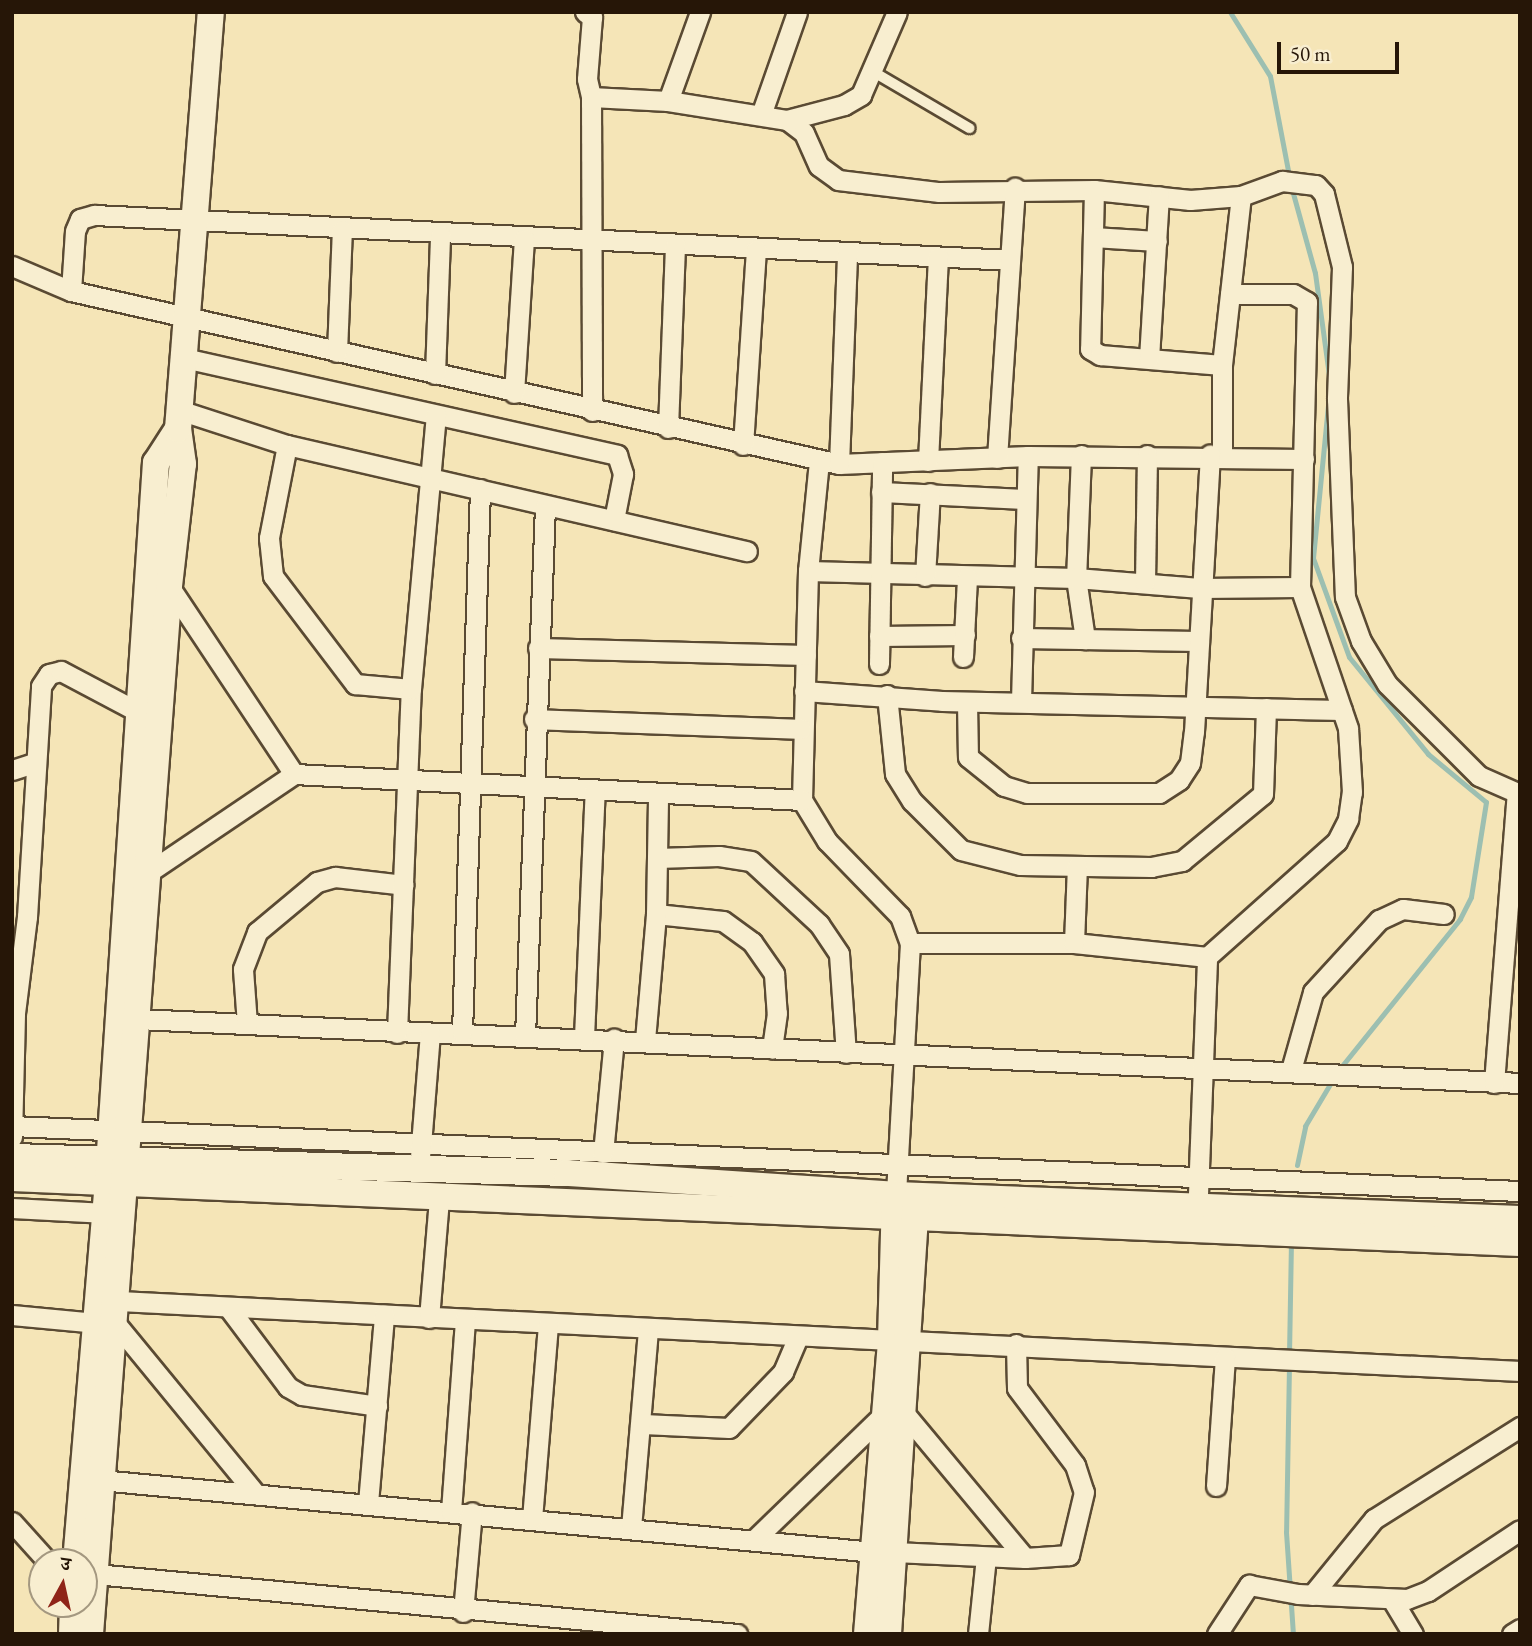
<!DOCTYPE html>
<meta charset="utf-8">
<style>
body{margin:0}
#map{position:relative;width:1532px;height:1646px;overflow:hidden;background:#f5e5b7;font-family:"EB Garamond","Noto Serif Devanagari",serif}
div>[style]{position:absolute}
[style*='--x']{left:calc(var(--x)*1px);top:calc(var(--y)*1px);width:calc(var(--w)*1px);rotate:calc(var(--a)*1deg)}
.stream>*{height:5px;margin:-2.5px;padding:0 2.5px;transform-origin:2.5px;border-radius:2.5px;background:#9cbfb1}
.roads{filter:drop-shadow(2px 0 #5a4a33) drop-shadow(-2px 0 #5a4a33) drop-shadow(0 2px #5a4a33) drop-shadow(0 -2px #5a4a33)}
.lane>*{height:10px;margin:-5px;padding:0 5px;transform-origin:5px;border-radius:5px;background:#f8eed0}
.street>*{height:19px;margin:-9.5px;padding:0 9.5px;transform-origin:9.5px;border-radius:9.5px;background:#f8eed0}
.secondary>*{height:26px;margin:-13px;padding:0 13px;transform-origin:13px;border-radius:13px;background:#f8eed0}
span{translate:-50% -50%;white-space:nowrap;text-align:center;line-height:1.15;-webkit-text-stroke:7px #f8eed0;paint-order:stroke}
.frame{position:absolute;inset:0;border:14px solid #261607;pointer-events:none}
.north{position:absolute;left:28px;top:1548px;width:70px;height:70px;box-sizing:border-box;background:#f8eed0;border:2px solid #a49880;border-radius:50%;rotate:8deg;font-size:19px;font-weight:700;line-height:28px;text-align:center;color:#261607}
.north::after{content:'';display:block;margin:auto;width:24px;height:32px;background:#8f2418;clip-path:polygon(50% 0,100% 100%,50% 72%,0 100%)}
.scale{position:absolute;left:1277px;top:42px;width:122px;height:32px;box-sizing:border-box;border:4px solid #261607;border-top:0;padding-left:9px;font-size:21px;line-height:24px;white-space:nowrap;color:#261607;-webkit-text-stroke:5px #f8eed0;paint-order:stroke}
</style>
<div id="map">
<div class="stream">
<i style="--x:1230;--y:12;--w:75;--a:58"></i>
<i style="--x:1270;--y:76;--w:102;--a:79.2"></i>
<i style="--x:1291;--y:186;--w:90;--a:74.6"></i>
<i style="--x:1315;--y:273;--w:103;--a:82.2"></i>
<i style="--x:1328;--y:405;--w:154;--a:95.6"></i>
<i style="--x:1313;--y:558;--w:105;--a:70"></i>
<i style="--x:1349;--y:657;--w:125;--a:50.8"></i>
<i style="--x:1428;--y:754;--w:75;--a:39.6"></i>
<i style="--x:1486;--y:802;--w:96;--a:99"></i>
<i style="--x:1471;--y:897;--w:25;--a:117"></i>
<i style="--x:1460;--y:919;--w:195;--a:128.8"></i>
<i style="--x:1297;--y:1165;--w:40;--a:-78"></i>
<i style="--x:1305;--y:1126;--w:55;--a:-59.2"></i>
<i style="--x:1289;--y:1355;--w:110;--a:-89"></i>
<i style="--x:1289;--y:1365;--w:167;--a:91"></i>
<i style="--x:1286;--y:1532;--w:102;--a:86.1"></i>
</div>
<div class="roads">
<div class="lane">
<i style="--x:872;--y:71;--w:113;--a:30.4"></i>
</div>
<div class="street">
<i style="--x:585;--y:12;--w:9;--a:36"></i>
<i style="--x:592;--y:17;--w:62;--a:94.6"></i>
<i style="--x:587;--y:79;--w:18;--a:77"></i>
<i style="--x:591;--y:97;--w:77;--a:3"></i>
<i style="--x:668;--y:101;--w:121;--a:9.1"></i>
<i style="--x:787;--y:120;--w:21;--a:37"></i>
<i style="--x:804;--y:133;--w:36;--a:66"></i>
<i style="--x:819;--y:166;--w:24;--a:36"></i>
<i style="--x:838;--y:180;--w:102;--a:6.8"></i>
<i style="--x:939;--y:192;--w:155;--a:-0.7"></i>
<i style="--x:1094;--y:190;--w:97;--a:5.9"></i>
<i style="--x:1190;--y:200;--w:51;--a:-4.5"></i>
<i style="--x:1241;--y:196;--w:44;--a:-20.1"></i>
<i style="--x:1282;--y:181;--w:34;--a:7"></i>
<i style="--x:1316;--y:185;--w:12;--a:48"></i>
<i style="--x:1324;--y:194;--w:75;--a:76.1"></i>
<i style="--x:1342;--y:267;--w:132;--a:92.2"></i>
<i style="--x:1337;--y:399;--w:198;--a:87.7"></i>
<i style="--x:1345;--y:597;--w:47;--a:70"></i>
<i style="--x:1361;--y:641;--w:50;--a:58.8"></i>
<i style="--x:1387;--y:684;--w:130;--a:45"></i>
<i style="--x:1479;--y:776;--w:45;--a:23.7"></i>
<i style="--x:591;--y:97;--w:314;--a:89.8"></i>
<i style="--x:668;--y:101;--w:95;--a:-70.2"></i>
<i style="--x:761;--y:115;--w:109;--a:-70.7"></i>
<i style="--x:787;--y:120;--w:59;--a:-14.7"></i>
<i style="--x:844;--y:105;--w:20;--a:-30"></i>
<i style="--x:861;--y:95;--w:90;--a:-66.6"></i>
<i style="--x:1094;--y:190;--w:159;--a:91.4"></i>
<i style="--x:1090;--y:349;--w:12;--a:31"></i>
<i style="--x:1100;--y:355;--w:122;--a:4.7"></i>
<i style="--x:1093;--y:237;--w:64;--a:3.6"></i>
<i style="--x:12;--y:266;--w:64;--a:23"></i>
<i style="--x:71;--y:291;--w:787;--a:12.69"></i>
<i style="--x:839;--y:464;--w:189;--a:-2.4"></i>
<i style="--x:1028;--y:456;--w:276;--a:0.6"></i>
<i style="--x:71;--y:291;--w:60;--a:-86.2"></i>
<i style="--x:75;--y:231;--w:13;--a:-67"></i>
<i style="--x:80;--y:219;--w:15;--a:-16"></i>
<i style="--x:94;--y:215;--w:917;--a:2.81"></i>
<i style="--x:337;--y:352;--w:122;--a:-87.7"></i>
<i style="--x:184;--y:358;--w:444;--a:12.6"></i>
<i style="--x:617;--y:455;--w:20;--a:72"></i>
<i style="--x:623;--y:474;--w:47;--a:101.1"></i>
<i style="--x:1149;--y:358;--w:162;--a:-86.5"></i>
<i style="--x:435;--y:374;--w:139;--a:-87.9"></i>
<i style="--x:514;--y:393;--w:154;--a:-86.3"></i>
<i style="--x:179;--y:410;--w:114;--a:18"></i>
<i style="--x:287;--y:445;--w:472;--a:13"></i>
<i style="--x:668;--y:428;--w:183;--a:-87.8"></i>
<i style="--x:287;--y:445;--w:95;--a:101"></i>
<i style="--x:269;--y:538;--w:38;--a:84"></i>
<i style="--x:273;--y:576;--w:136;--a:52.8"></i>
<i style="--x:355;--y:684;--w:56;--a:5.1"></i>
<i style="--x:743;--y:445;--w:196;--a:-86.2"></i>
<i style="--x:1222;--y:454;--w:89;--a:-90"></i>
<i style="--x:1222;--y:365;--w:170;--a:-83.6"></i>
<i style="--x:1081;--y:455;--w:123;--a:92.3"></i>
<i style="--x:1076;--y:578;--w:62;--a:81.6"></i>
<i style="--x:997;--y:458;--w:271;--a:-86.2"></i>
<i style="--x:819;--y:461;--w:111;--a:95.7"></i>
<i style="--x:808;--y:571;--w:229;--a:91.5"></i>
<i style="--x:802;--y:800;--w:48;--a:58.6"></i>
<i style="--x:827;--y:841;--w:105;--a:45.8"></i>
<i style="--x:900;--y:916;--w:29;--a:70"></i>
<i style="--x:910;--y:943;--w:252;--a:93.2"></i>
<i style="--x:928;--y:461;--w:204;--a:-87.2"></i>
<i style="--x:839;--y:464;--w:211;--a:-87.8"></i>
<i style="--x:881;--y:492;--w:144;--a:2.8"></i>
<i style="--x:808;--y:571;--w:268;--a:1.5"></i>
<i style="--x:1076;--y:578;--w:124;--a:4.6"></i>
<i style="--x:1200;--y:588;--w:100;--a:-0.6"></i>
<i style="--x:925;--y:576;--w:83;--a:-86.6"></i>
<i style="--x:1145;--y:582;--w:127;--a:-89.1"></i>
<i style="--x:169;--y:586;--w:226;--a:56.4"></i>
<i style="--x:879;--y:636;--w:86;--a:-0.7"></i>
<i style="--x:1021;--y:638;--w:176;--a:1"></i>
<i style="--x:538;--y:648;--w:268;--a:1.5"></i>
<i style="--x:963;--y:657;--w:80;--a:-87.1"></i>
<i style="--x:879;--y:664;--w:202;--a:-89.1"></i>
<i style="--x:804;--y:691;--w:138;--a:4.1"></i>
<i style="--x:942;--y:701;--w:400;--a:1.3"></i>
<i style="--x:887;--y:695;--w:79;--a:84.2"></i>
<i style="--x:895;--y:774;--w:32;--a:58"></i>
<i style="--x:912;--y:801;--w:69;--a:45"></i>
<i style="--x:961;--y:850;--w:61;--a:14.3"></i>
<i style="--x:1020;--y:865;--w:131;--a:0.9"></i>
<i style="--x:1151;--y:867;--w:32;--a:-11"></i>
<i style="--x:1182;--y:861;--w:105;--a:-39.6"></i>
<i style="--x:1263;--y:794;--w:86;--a:-88"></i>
<i style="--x:1021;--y:701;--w:245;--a:-88.4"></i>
<i style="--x:967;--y:702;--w:55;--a:89"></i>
<i style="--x:968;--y:757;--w:46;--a:38.9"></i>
<i style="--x:1004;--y:786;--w:24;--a:17"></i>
<i style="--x:1027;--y:793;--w:132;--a:0"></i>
<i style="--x:1159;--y:793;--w:24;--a:-33"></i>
<i style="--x:1179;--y:780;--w:20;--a:-57"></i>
<i style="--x:1190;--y:763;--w:31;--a:-83"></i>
<i style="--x:1194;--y:732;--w:278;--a:-86.7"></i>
<i style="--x:534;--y:719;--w:267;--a:2.1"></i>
<i style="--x:12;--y:770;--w:23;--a:-18"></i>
<i style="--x:657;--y:858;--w:62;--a:-1.8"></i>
<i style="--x:719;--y:856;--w:32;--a:9"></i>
<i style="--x:751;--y:861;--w:93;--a:42.8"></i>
<i style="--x:819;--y:924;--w:36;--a:56"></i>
<i style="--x:839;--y:954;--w:99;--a:86"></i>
<i style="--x:140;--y:878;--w:186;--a:-34"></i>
<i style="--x:294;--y:774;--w:509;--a:2.93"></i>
<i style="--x:656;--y:914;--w:67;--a:6"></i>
<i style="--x:723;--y:921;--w:36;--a:36"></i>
<i style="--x:752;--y:942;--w:39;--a:55"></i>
<i style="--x:774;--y:974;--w:39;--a:86"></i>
<i style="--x:777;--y:1013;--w:36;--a:98"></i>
<i style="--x:910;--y:943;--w:164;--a:0"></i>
<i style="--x:1074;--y:943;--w:134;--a:6"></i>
<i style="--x:1074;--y:943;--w:77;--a:-87.8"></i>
<i style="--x:138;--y:1019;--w:1383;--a:2.65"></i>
<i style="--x:247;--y:1024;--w:55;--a:-94.2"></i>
<i style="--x:243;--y:969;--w:40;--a:-69"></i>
<i style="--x:257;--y:932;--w:78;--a:-39.8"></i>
<i style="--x:317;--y:882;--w:19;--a:-16"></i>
<i style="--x:335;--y:877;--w:69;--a:6.6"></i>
<i style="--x:462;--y:1032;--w:543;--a:-88.1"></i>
<i style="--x:397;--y:1033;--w:344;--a:-87.7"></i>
<i style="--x:411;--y:689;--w:275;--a:-84.8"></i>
<i style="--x:525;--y:1036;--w:530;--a:-87.84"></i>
<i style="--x:584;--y:1037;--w:247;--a:-87.5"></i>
<i style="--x:645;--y:1040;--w:126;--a:-85"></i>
<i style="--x:656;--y:914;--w:120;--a:-89"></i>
<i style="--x:1291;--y:1070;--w:81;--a:-74.2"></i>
<i style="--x:1313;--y:992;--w:98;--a:-47.5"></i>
<i style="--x:1379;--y:920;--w:26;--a:-25"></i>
<i style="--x:1403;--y:909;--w:41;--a:7"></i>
<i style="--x:1494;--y:1083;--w:291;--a:-85.5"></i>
<i style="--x:12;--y:1126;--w:1509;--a:2.47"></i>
<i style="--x:12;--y:1137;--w:124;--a:-88.6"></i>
<i style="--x:15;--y:1013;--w:97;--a:-82.9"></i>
<i style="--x:27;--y:917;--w:231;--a:-86.5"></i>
<i style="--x:41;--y:686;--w:14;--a:-56"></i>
<i style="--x:49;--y:674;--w:12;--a:-14"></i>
<i style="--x:61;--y:671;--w:98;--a:27.9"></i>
<i style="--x:603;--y:1153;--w:115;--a:-84.5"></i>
<i style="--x:420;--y:1157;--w:124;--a:-85.4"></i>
<i style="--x:12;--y:1208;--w:94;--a:3"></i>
<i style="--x:1197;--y:1220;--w:263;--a:-87.8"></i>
<i style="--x:1207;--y:957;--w:174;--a:-41.7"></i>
<i style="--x:1337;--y:841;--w:25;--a:-63"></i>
<i style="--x:1348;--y:819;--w:27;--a:-82"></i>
<i style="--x:1352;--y:792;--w:64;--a:-93.6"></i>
<i style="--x:1348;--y:728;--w:149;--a:-108.8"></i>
<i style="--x:1300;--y:587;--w:285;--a:-88.6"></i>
<i style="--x:1307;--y:302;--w:16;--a:-150"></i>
<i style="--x:1293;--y:294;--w:63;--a:180"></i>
<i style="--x:119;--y:1301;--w:773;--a:2.89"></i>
<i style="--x:228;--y:1307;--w:100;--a:53.1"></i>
<i style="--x:288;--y:1387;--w:16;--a:30"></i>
<i style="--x:302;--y:1395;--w:76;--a:8.3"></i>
<i style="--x:12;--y:1315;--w:105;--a:5.4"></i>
<i style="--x:117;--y:1325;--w:219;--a:50.6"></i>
<i style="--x:429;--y:1318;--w:120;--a:-85.2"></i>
<i style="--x:910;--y:1341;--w:611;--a:2.82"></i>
<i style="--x:1016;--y:1344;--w:44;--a:88.7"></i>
<i style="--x:1017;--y:1388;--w:96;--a:53"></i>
<i style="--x:1075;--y:1465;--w:28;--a:72"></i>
<i style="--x:1084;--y:1492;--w:65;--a:103.4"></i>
<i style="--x:1069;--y:1555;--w:44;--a:176.1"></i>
<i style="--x:643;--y:1424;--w:86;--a:2.7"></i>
<i style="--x:729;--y:1428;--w:78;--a:-46"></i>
<i style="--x:783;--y:1372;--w:38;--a:-67"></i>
<i style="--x:89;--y:1479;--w:789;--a:5.31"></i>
<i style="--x:1216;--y:1486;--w:129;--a:-86"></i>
<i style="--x:368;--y:1503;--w:189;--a:-85.1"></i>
<i style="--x:451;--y:1511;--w:192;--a:-85.8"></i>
<i style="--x:532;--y:1519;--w:196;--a:-85.3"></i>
<i style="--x:12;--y:1522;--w:54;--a:48"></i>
<i style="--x:631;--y:1528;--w:200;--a:-85.1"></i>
<i style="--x:754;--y:1540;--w:184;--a:-44.1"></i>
<i style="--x:894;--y:1552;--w:131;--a:2.6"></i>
<i style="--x:1025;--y:1558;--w:187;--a:-129.8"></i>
<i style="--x:95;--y:1574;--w:645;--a:5.34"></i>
<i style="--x:1312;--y:1595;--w:98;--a:-50.8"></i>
<i style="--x:1374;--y:1519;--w:173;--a:-32.2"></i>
<i style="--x:1393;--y:1601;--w:39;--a:59"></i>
<i style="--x:463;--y:1612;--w:100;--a:-84.9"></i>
<i style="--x:978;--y:1634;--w:77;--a:-84.1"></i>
<i style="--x:1217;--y:1634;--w:59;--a:-56.9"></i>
<i style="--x:1249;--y:1585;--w:50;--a:10.4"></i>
<i style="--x:1298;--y:1594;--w:109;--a:2.6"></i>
<i style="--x:1407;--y:1599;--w:22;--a:-21"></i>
<i style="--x:1428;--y:1591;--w:110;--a:-33.5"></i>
<i style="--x:1512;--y:1634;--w:9;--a:-32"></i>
</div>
<div class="secondary">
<i style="--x:12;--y:1157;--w:555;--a:1.65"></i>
<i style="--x:567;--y:1173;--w:330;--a:3.8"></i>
<i style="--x:896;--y:1195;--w:624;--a:2.2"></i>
<i style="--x:12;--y:1178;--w:1509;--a:2.47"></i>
<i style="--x:76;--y:1562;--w:382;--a:-85.2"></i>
<i style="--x:108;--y:1181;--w:720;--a:-86.18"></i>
<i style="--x:156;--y:463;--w:40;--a:-57.1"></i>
<i style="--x:72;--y:1634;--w:30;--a:-88"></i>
<i style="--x:90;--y:1634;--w:1051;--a:-85.69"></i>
<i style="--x:169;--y:586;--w:123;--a:-83.5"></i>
<i style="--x:183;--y:464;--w:35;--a:-98"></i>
<i style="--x:178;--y:429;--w:418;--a:-85.5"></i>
<i style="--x:867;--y:1634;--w:295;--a:-85.3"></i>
<i style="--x:891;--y:1340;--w:141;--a:-88.4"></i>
<i style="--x:888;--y:1634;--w:434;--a:-86.3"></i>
</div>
</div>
<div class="frame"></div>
<div class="north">उ</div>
<div class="scale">50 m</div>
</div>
